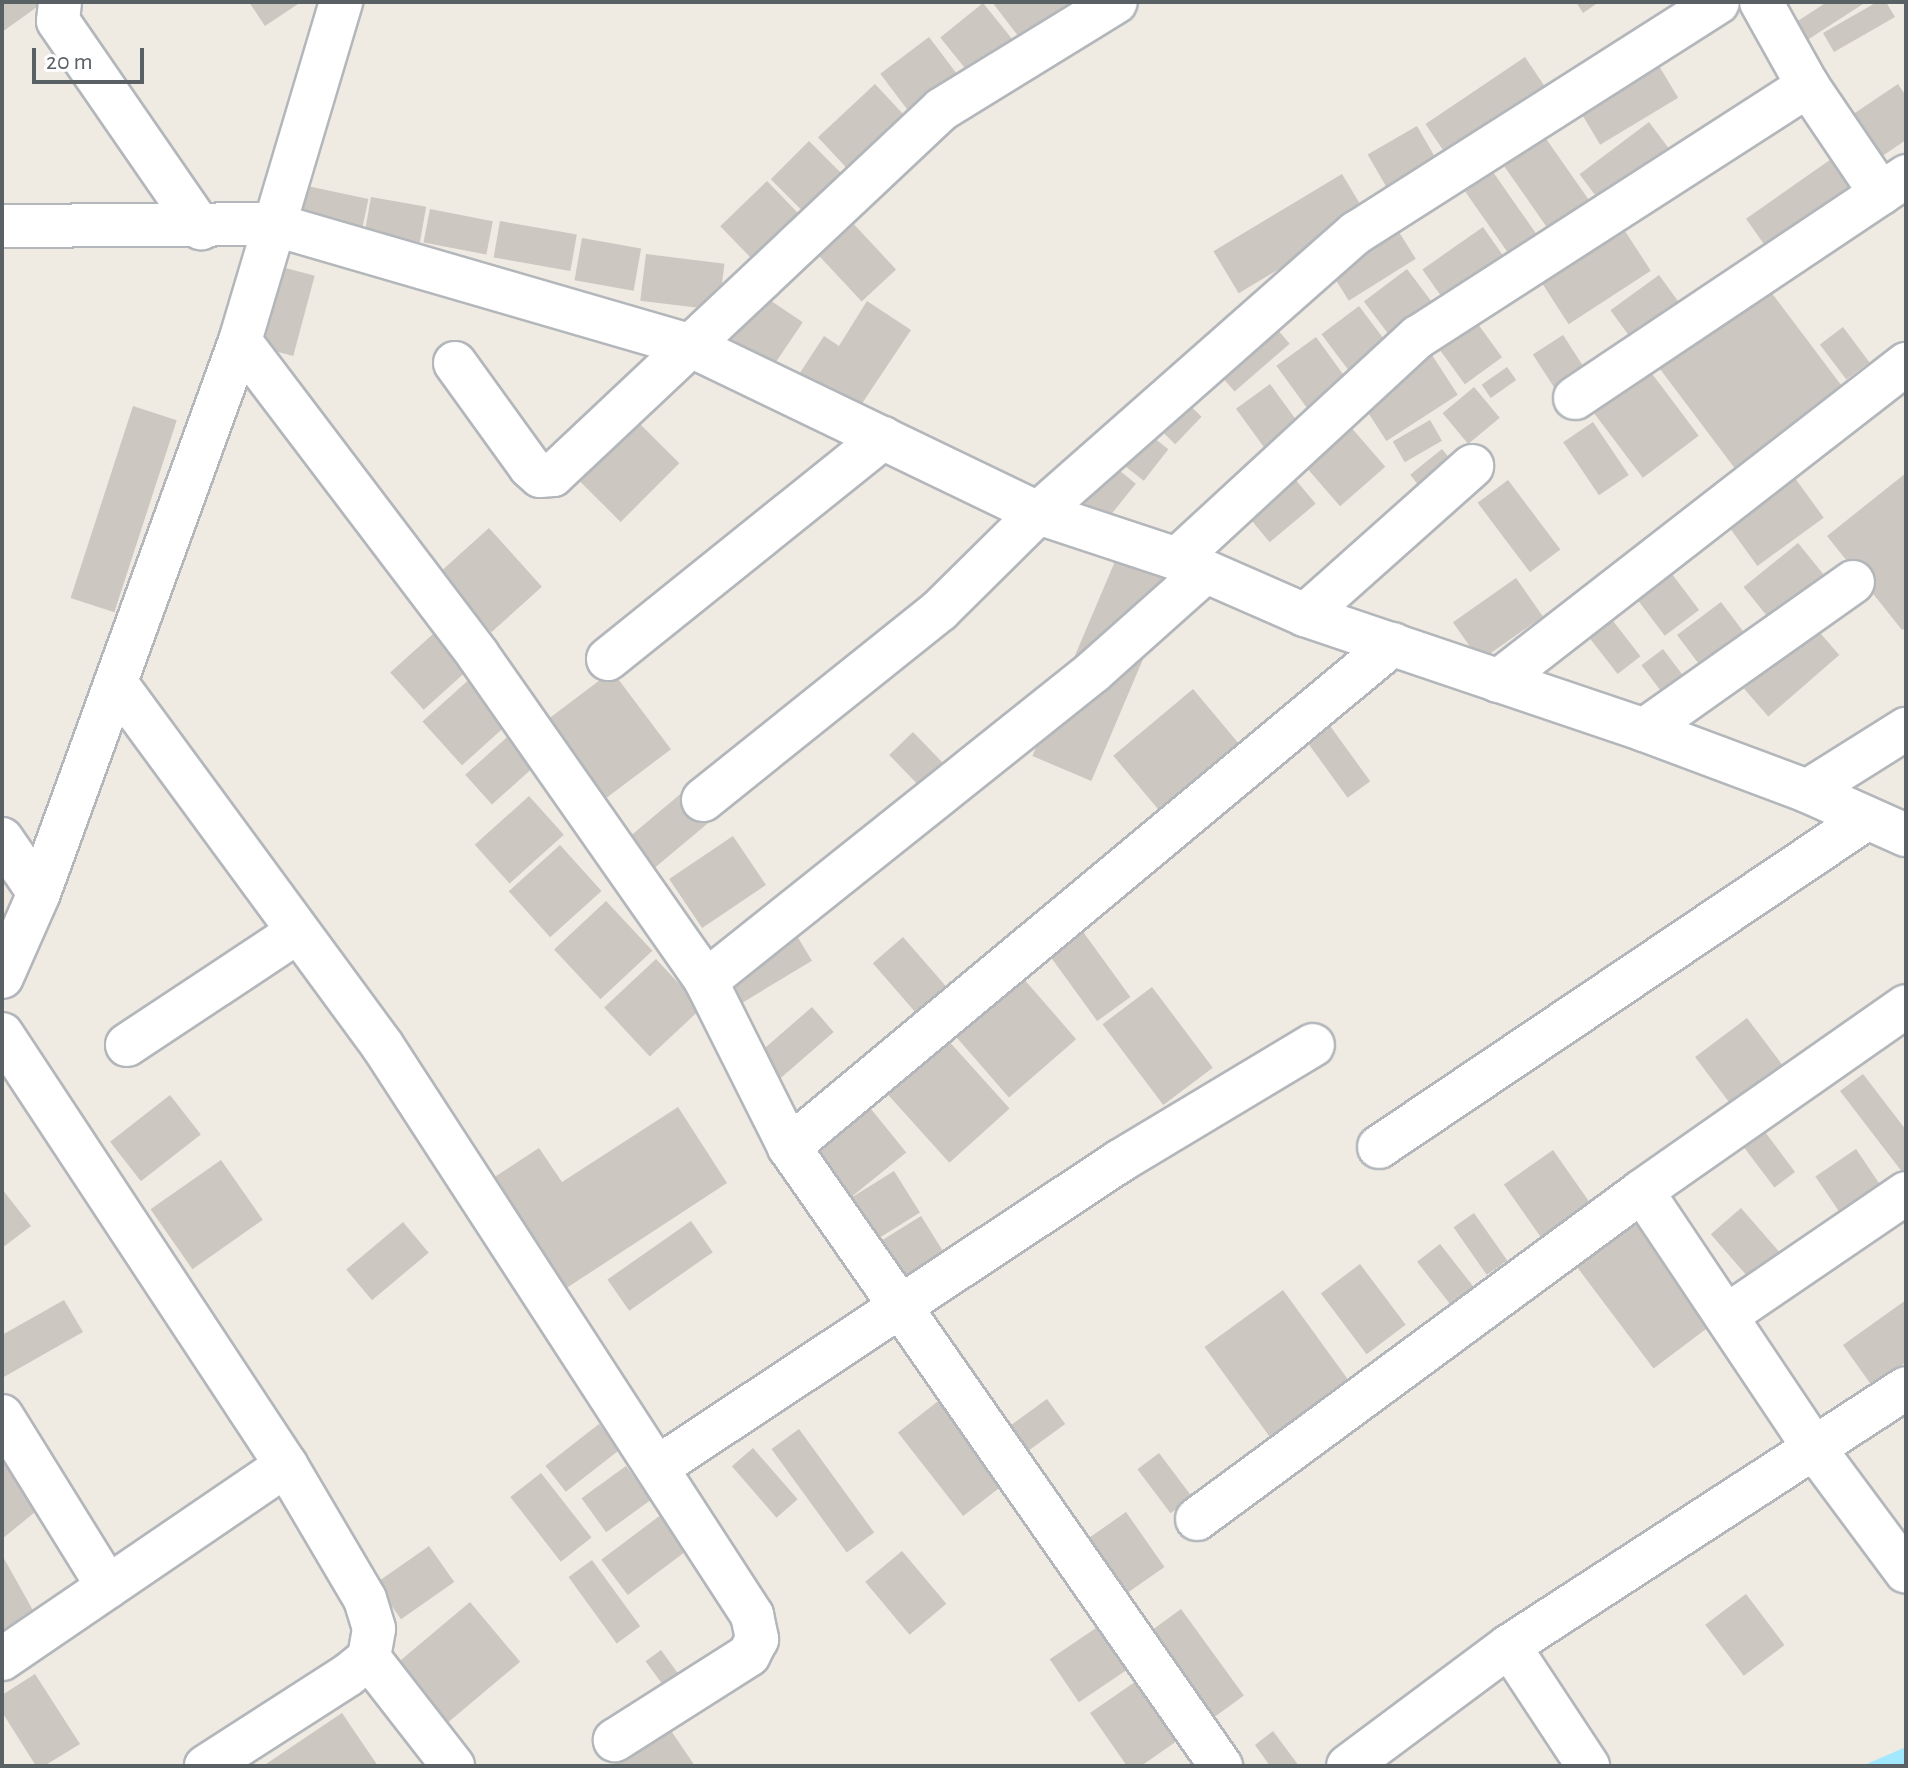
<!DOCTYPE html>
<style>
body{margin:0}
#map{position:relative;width:1908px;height:1768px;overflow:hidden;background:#efeae2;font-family:"Alegreya Sans",sans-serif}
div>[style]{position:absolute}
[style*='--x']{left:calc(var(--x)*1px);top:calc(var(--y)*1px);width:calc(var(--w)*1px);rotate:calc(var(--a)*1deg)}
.water>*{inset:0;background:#a2e8ff}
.building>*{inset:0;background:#ccc7c1;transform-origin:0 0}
.roads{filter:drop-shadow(2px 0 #b3b7bb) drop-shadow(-2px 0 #b3b7bb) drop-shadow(0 2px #b3b7bb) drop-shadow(0 -2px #b3b7bb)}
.minor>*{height:42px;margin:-21px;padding:0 21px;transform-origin:21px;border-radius:21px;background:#fff}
span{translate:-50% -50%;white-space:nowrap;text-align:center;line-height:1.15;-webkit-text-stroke:6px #fff;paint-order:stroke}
.frame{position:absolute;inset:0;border:4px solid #5a6164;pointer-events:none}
.scale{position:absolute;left:32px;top:48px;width:112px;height:36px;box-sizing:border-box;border:4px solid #5a6164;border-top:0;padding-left:10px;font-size:24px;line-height:28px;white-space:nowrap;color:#5a6164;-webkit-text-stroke:6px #fff;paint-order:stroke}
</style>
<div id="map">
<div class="water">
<i style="clip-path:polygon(1906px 1747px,1906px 1766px,1862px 1766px)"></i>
</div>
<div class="building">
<i style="clip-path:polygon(2px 2px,44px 2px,2px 32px)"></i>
<i style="clip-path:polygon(249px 2px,301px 2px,265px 26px)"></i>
<i style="clip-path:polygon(992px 2px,1093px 2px,1029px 50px)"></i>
<i style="clip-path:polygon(1576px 2px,1599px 2px,1583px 13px)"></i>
<i style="clip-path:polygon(1827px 2px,1866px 2px,1798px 46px,1787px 28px)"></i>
<i style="clip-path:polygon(1877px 2px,1886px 2px,1895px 17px,1834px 52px,1823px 33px)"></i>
<i style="left:983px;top:3px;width:60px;height:55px;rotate:51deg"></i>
<i style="left:929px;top:37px;width:53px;height:61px;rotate:53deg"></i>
<i style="left:1525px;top:57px;width:53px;height:120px;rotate:56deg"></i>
<i style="left:1656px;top:61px;width:43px;height:91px;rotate:59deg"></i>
<i style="left:875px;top:84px;width:53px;height:78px;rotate:47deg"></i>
<i style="clip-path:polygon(1898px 84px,1906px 96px,1906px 140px,1869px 165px,1840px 123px)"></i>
<i style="left:1649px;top:122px;width:44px;height:87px;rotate:53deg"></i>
<i style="left:1417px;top:126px;width:44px;height:57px;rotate:60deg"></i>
<i style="left:1542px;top:133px;width:90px;height:50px;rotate:55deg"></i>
<i style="left:809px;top:141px;width:57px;height:54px;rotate:45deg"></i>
<i style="left:1837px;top:155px;width:42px;height:111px;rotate:55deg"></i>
<i style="left:1493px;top:172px;width:78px;height:34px;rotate:55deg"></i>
<i style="left:1342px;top:174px;width:49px;height:150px;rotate:59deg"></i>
<i style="left:767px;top:181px;width:56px;height:65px;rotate:46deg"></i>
<i style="left:298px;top:184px;width:72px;height:35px;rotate:12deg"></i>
<i style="left:371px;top:197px;width:56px;height:36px;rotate:10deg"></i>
<i style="left:430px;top:209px;width:64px;height:34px;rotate:11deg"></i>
<i style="left:849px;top:219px;width:69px;height:47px;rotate:47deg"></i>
<i style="left:500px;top:221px;width:78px;height:37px;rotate:10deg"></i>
<i style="left:1394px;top:224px;width:41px;height:79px;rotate:58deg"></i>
<i style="left:1483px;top:227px;width:44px;height:74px;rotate:55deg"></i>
<i style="left:1623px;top:228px;width:51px;height:98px;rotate:57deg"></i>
<i style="left:582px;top:238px;width:60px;height:43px;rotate:10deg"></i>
<i style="left:646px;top:254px;width:79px;height:47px;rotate:7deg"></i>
<i style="left:278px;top:266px;width:38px;height:83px;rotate:15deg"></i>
<i style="left:1407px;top:269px;width:51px;height:54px;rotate:53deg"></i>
<i style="left:1659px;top:275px;width:47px;height:60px;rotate:54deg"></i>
<i style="left:1768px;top:288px;width:132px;height:135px;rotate:53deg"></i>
<i style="left:758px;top:292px;width:54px;height:64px;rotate:34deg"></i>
<i style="clip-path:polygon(867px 301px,911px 330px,853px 417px,796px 379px,824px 336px,839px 346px)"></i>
<i style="left:1359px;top:306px;width:51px;height:47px;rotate:53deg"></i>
<i style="left:1475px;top:320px;width:46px;height:46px;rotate:54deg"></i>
<i style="left:1270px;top:321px;width:30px;height:73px;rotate:49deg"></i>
<i style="left:1843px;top:327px;width:44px;height:29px;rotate:53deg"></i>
<i style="left:1563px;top:335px;width:45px;height:36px;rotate:57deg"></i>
<i style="left:1316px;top:337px;width:58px;height:49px;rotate:54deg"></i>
<i style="left:1430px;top:352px;width:51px;height:85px;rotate:57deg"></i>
<i style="left:1507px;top:367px;width:16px;height:31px;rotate:55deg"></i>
<i style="left:1650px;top:371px;width:81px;height:70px;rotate:53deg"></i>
<i style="left:1270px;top:384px;width:56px;height:42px;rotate:54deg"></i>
<i style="left:1474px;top:387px;width:40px;height:41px;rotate:50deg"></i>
<i style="left:1180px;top:396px;width:30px;height:38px;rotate:44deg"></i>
<i style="left:133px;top:406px;width:46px;height:202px;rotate:18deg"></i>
<i style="left:1342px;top:417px;width:66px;height:60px;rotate:49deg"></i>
<i style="left:1430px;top:420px;width:24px;height:43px;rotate:60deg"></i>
<i style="left:1593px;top:422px;width:64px;height:36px;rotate:56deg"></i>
<i style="left:639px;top:423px;width:57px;height:83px;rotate:45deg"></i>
<i style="left:1140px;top:427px;width:36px;height:40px;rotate:38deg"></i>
<i style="left:1442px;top:449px;width:19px;height:41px;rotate:51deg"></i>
<i style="left:1104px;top:458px;width:41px;height:50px;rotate:39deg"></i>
<i style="left:1290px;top:473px;width:40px;height:60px;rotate:50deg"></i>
<i style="clip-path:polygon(1906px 473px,1906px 628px,1902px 630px,1827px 536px)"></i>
<i style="left:1792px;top:474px;width:54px;height:82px;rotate:54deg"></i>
<i style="left:1508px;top:480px;width:87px;height:38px;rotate:53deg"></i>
<i style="left:489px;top:528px;width:79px;height:68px;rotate:48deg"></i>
<i style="left:1798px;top:543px;width:49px;height:70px;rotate:51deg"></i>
<i style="left:1116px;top:559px;width:64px;height:214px;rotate:23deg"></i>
<i style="left:1666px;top:566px;width:55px;height:43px;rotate:53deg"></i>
<i style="left:1516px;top:578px;width:47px;height:77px;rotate:55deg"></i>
<i style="left:1721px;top:602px;width:41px;height:55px;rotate:53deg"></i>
<i style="left:1606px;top:612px;width:56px;height:29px;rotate:52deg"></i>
<i style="left:443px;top:625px;width:50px;height:71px;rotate:48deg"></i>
<i style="left:1815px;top:627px;width:37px;height:94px;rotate:49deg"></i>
<i style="left:1663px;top:649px;width:38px;height:27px;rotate:53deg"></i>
<i style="left:612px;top:671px;width:98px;height:86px;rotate:53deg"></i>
<i style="left:473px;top:676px;width:59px;height:68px;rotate:48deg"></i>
<i style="left:1193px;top:689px;width:75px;height:104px;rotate:50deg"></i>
<i style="left:1325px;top:719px;width:77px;height:28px;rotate:54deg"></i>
<i style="left:515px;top:730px;width:40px;height:67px;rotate:48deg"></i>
<i style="left:913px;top:732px;width:57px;height:33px;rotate:46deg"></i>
<i style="left:684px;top:791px;width:40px;height:80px;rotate:50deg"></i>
<i style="left:529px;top:796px;width:52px;height:73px;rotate:48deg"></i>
<i style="left:733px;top:836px;width:59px;height:77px;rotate:56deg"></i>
<i style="left:560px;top:845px;width:62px;height:69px;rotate:48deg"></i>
<i style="left:606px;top:901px;width:68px;height:71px;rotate:47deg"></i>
<i style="left:1081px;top:929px;width:84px;height:41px;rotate:54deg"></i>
<i style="left:797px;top:936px;width:29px;height:87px;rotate:59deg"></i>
<i style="left:903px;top:937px;width:79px;height:40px;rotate:49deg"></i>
<i style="left:656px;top:959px;width:67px;height:71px;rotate:47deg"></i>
<i style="left:1023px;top:978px;width:81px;height:89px;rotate:49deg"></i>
<i style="left:1152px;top:987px;width:101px;height:62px;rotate:53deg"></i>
<i style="left:812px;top:1007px;width:33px;height:85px;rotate:49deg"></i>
<i style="left:1747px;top:1018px;width:65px;height:65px;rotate:53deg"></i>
<i style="left:946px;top:1038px;width:95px;height:81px;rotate:48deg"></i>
<i style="clip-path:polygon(1863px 1074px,1906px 1130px,1906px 1177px,1840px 1091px)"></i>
<i style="left:170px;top:1095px;width:50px;height:76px;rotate:52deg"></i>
<i style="clip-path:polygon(678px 1107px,727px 1183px,565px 1289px,493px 1178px,539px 1148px,562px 1182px)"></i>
<i style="left:871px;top:1109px;width:56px;height:77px;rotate:51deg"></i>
<i style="left:1759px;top:1124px;width:60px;height:26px;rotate:53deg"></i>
<i style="left:1856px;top:1149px;width:50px;height:49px;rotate:56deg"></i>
<i style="left:1553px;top:1150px;width:75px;height:60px;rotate:55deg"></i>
<i style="left:221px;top:1160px;width:73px;height:86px;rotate:55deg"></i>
<i style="left:894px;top:1171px;width:49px;height:50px;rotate:58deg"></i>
<i style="clip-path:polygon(2px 1189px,31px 1226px,2px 1248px)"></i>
<i style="left:1741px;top:1208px;width:64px;height:40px;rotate:49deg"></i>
<i style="left:1474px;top:1213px;width:58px;height:25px;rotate:55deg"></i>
<i style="left:921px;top:1216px;width:52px;height:53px;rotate:58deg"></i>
<i style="left:691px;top:1221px;width:38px;height:102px;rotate:55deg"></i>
<i style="left:1635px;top:1221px;width:129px;height:74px;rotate:53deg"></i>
<i style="left:403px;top:1222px;width:40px;height:74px;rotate:50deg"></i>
<i style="left:1440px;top:1244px;width:62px;height:29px;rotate:52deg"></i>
<i style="left:1360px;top:1264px;width:76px;height:49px;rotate:53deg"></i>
<i style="left:1283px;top:1290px;width:114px;height:97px;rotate:54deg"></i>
<i style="clip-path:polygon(64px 1300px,83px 1332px,2px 1378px,2px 1335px)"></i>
<i style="clip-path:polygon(1906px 1300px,1906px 1362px,1872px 1386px,1843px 1345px)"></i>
<i style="left:946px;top:1395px;width:106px;height:61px;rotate:52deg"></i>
<i style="left:1047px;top:1399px;width:31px;height:57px;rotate:54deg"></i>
<i style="left:599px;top:1424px;width:33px;height:68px;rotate:52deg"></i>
<i style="left:799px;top:1429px;width:128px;height:34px;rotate:54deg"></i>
<i style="left:753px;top:1448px;width:68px;height:28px;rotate:49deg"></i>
<i style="left:1159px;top:1453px;width:55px;height:27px;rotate:53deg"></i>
<i style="clip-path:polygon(9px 1458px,46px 1503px,2px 1539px,2px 1463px)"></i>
<i style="left:626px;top:1466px;width:42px;height:55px;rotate:54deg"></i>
<i style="left:541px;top:1473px;width:82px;height:39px;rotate:52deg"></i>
<i style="left:666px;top:1511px;width:44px;height:81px;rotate:53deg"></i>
<i style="left:1126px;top:1512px;width:67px;height:55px;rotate:55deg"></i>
<i style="left:429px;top:1546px;width:44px;height:65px;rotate:55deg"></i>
<i style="left:902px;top:1551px;width:69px;height:48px;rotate:50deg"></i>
<i style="clip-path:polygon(2px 1555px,39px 1621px,2px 1641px)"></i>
<i style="left:592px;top:1560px;width:82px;height:29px;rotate:54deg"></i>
<i style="left:1746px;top:1594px;width:64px;height:51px;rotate:53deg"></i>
<i style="left:470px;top:1602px;width:78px;height:99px;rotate:50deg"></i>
<i style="left:1181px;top:1609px;width:107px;height:47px;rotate:54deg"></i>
<i style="left:1102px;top:1624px;width:52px;height:63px;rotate:56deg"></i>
<i style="left:661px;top:1650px;width:32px;height:19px;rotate:54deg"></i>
<i style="clip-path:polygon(35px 1674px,80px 1744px,44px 1766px,36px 1766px,2px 1712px,2px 1695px)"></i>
<i style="clip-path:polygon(1145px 1675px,1187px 1734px,1141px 1766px,1127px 1766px,1090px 1713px)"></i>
<i style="clip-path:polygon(342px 1713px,378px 1766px,267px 1766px,266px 1764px)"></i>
<i style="clip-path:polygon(663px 1719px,695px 1766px,617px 1766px,609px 1755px)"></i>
<i style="clip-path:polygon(1273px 1731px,1299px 1766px,1270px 1766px,1255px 1745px)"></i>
</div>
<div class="roads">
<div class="minor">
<i style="--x:60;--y:2;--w:19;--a:96"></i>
<i style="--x:58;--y:21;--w:252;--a:55.4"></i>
<i style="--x:1761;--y:2;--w:96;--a:60.8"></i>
<i style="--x:1808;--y:86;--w:130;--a:55.9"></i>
<i style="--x:2;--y:226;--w:270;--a:-0.4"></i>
<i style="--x:272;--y:224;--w:436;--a:16.2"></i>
<i style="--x:691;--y:346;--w:385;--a:25.7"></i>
<i style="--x:1038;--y:513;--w:146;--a:18.3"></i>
<i style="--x:1177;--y:559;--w:140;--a:23.6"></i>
<i style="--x:1305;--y:615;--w:358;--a:18.7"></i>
<i style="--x:1644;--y:730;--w:174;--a:20.5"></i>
<i style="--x:1807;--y:791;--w:108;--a:24"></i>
<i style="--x:240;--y:341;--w:394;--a:52.8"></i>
<i style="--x:478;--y:655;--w:398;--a:55"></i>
<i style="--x:706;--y:981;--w:497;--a:-38.6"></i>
<i style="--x:1094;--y:671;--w:149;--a:-41.7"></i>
<i style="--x:455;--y:363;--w:128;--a:54.2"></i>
<i style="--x:530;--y:467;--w:13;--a:42"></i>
<i style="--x:540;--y:476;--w:13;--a:-4"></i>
<i style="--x:553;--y:475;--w:534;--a:-43.26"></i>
<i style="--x:942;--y:109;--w:204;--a:-31.6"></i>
<i style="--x:1575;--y:398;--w:399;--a:-33.8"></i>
<i style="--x:1177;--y:559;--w:328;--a:-42.7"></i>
<i style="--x:1418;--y:337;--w:464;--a:-32.8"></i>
<i style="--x:1305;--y:615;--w:224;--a:-41.7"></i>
<i style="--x:608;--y:659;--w:353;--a:-38.8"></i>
<i style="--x:1498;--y:681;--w:517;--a:-37.85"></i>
<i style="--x:116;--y:683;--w:449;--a:53.7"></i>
<i style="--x:382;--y:1045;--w:680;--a:57.01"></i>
<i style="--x:752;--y:1615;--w:25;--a:78"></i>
<i style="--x:757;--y:1639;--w:18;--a:117"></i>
<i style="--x:749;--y:1655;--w:159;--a:147.6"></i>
<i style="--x:1644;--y:730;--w:256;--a:-35.3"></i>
<i style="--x:1807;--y:791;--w:117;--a:-32.1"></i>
<i style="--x:703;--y:800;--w:304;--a:-38.7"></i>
<i style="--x:940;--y:610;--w:138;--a:-44.7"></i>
<i style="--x:1038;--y:513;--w:424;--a:-41.4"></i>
<i style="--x:1356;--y:233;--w:429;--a:-32.5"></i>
<i style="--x:2;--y:839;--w:65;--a:55.6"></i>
<i style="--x:2;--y:977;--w:92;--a:-66.2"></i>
<i style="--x:39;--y:893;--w:587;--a:-69.99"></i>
<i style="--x:240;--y:341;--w:354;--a:-73.4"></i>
<i style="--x:706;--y:981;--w:186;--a:63.4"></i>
<i style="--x:789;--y:1147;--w:755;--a:55.09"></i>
<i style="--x:2;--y:1034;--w:516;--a:56.62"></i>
<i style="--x:286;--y:1465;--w:156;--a:59.5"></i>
<i style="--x:365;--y:1599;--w:31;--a:73"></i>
<i style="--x:374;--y:1629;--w:29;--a:100"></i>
<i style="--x:369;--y:1658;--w:27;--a:141"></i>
<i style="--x:348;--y:1675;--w:169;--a:147.3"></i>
<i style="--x:127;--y:1045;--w:205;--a:-33.5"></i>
<i style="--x:789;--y:1147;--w:786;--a:-39.79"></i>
<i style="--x:1379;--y:1147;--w:587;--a:-33.96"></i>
<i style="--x:1642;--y:1191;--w:309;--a:56.2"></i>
<i style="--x:1814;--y:1448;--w:154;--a:53.4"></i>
<i style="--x:1726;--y:1316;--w:218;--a:-34.3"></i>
<i style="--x:2;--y:1416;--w:201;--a:58.2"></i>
<i style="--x:658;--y:1467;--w:554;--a:-33.52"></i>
<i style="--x:1120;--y:1161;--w:225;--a:-31"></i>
<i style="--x:1197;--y:1519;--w:553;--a:-36.39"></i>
<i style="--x:1642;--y:1191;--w:322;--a:-35"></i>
<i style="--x:1509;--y:1646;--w:144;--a:56.6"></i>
<i style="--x:369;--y:1658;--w:137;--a:52.1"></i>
<i style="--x:2;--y:1659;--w:344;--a:-34.3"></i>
<i style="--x:1348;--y:1766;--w:201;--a:-36.7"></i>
<i style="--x:1509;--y:1646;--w:473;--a:-33"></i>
</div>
</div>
<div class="frame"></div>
<div class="scale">20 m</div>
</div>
